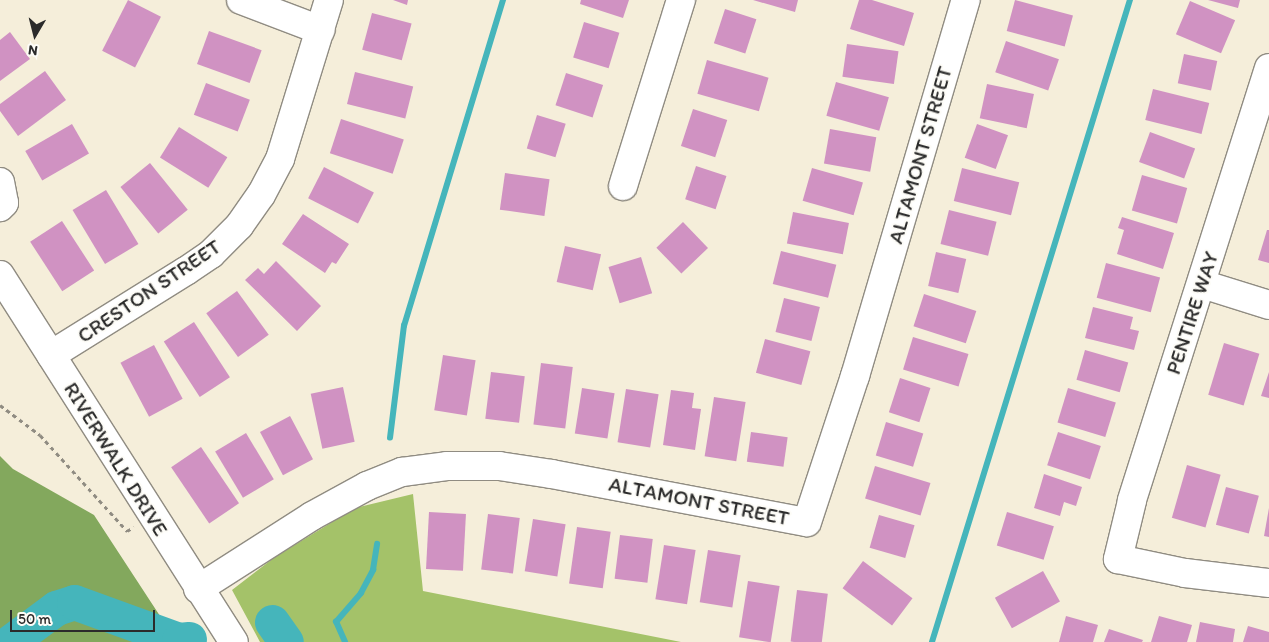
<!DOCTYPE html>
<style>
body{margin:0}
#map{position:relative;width:1269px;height:642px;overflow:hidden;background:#f5eeda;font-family:Itim,sans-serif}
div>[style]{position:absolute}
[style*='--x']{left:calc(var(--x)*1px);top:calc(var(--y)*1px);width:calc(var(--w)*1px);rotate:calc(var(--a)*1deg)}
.green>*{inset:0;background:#a4c269}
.forest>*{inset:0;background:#83a85d}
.stream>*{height:5.5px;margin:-2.75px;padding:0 2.75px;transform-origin:2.75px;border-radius:2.75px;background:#45b5bb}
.river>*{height:35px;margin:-17.5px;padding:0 17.5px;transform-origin:17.5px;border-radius:17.5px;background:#45b5bb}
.building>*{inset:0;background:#d092c2;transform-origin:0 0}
.path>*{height:3px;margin-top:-1.5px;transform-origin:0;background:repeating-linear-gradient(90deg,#908c82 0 4px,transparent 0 8px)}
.roads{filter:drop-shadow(1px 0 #908c82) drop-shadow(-1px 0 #908c82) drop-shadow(0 1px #908c82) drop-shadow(0 -1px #908c82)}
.minor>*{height:28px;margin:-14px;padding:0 14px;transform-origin:14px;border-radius:14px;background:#fff}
span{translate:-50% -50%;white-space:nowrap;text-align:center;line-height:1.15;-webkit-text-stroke:4px #fdfcf7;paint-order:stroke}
.street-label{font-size:21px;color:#2b2b2b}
.north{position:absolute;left:10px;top:10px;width:50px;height:50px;-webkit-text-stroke:4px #fdfcf7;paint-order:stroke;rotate:188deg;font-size:14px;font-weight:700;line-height:20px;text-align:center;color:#2b2b2b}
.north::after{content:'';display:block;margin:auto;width:18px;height:22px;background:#2b2b2b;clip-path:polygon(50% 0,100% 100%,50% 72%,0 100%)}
.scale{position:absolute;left:10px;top:610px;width:145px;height:22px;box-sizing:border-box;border:2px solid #2b2b2b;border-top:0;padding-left:6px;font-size:15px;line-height:18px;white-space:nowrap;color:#2b2b2b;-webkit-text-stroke:4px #fdfcf7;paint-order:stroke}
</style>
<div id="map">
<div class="green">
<i style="clip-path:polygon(413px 494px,423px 591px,681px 642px,260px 642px,232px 590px,275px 557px,355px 508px)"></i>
</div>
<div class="forest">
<i style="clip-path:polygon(0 456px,13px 469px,94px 515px,177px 642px,0 642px)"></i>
</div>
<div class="stream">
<i style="--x:390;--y:438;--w:113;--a:-82.9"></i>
<i style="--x:404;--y:326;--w:341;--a:-73.1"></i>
<i style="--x:345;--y:642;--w:22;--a:-114"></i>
<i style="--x:336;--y:622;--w:38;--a:-49"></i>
<i style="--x:361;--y:593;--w:26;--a:-62"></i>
<i style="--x:373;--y:570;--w:26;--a:-81"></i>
<i style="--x:932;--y:642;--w:672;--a:-72.86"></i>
</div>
<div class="river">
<i style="--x:272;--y:622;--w:24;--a:55"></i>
<i style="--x:10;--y:642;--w:57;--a:-36.5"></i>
<i style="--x:56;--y:608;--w:19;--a:-18"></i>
<i style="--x:74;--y:602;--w:112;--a:19.9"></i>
<i style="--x:179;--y:640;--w:10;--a:-6"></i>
</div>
<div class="building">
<i style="left:128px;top:0;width:37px;height:57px;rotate:27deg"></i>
<i style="clip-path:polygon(393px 0,408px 0,407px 5px)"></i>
<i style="clip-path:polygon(581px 0,629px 0,623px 18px,580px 4px)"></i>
<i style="clip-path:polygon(753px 0,798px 0,795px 12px)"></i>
<i style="clip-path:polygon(859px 0,872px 0,914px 13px,904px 46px,850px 29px)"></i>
<i style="left:1015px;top:0;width:60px;height:32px;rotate:15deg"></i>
<i style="clip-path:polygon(1208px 0,1240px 0,1238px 8px)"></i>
<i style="left:1190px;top:1px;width:49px;height:36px;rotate:23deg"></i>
<i style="left:725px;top:9px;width:33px;height:36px;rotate:18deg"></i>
<i style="left:372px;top:13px;width:41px;height:38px;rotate:15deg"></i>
<i style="left:584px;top:22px;width:37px;height:37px;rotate:17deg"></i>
<i style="left:209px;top:31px;width:56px;height:35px;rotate:20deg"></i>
<i style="clip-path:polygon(10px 32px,30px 59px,0 81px,0 40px)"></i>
<i style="left:1006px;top:41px;width:56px;height:33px;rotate:19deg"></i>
<i style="left:847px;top:44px;width:52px;height:33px;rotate:8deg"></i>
<i style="left:1184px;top:54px;width:34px;height:30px;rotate:12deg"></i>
<i style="left:707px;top:60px;width:64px;height:35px;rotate:16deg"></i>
<i style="clip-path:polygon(45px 71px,66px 100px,18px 136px,0 111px,0 104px)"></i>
<i style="left:355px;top:72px;width:60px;height:33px;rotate:14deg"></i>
<i style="left:566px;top:73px;width:39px;height:34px;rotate:18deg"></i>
<i style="left:836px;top:82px;width:55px;height:35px;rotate:16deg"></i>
<i style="left:206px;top:83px;width:47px;height:34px;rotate:21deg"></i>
<i style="left:987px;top:84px;width:48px;height:35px;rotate:12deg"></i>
<i style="left:1153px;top:89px;width:58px;height:32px;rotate:14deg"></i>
<i style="left:693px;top:109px;width:36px;height:39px;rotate:18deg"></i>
<i style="left:537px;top:115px;width:30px;height:35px;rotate:17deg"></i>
<i style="left:341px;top:119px;width:66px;height:36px;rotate:18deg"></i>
<i style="left:72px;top:124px;width:34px;height:54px;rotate:60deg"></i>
<i style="left:977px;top:124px;width:33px;height:36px;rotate:20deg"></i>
<i style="left:179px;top:127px;width:57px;height:36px;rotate:32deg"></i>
<i style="left:830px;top:129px;width:47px;height:35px;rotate:10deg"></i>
<i style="left:1150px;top:132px;width:48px;height:32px;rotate:20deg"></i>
<i style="left:150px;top:163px;width:60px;height:38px;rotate:51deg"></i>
<i style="left:696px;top:166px;width:32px;height:35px;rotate:18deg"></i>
<i style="left:324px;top:167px;width:56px;height:35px;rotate:27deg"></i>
<i style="left:812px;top:168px;width:53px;height:34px;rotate:16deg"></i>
<i style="left:962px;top:168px;width:59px;height:34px;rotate:14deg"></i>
<i style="left:505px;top:173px;width:45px;height:37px;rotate:8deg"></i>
<i style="left:1142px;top:175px;width:47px;height:37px;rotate:16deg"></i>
<i style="left:106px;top:190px;width:63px;height:39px;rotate:59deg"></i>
<i style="left:949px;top:210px;width:49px;height:35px;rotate:14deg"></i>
<i style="left:793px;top:212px;width:57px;height:32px;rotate:11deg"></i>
<i style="clip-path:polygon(303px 214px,349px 244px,336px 264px,332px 262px,325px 273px,282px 244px)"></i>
<i style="clip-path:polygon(1122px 217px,1174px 233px,1163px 269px,1117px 254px,1124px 230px,1118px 228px)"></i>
<i style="left:62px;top:221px;width:59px;height:38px;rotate:57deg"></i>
<i style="left:683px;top:222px;width:36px;height:37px;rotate:46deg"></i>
<i style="clip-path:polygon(1267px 230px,1269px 230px,1269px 263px,1258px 260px)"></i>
<i style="left:565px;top:246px;width:37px;height:37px;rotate:13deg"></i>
<i style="left:781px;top:251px;width:57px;height:34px;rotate:14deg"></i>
<i style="left:936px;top:252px;width:31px;height:35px;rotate:13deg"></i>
<i style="left:641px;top:257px;width:38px;height:34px;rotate:73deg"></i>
<i style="clip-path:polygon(276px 261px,321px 306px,297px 331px,245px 280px,258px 268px,264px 274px)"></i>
<i style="left:1106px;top:263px;width:56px;height:36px;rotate:15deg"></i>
<i style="left:237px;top:291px;width:54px;height:38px;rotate:54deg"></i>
<i style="left:924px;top:294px;width:55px;height:34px;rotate:18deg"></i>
<i style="left:784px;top:298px;width:37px;height:35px;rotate:14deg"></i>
<i style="clip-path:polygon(1093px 307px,1133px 317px,1130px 329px,1139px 331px,1134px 350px,1085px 338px)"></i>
<i style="left:194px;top:322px;width:66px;height:36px;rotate:57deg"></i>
<i style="left:913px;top:337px;width:58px;height:34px;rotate:17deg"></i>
<i style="left:765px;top:339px;width:47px;height:35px;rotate:15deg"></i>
<i style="left:1224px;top:343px;width:37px;height:54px;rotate:17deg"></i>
<i style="left:154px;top:345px;width:61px;height:38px;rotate:62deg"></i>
<i style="left:1085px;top:350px;width:45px;height:31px;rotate:16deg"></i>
<i style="left:443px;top:355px;width:33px;height:56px;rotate:9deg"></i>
<i style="left:541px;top:363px;width:32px;height:62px;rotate:7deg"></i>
<i style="left:491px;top:372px;width:34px;height:47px;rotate:7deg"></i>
<i style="clip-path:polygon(1269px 372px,1269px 398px,1261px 396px)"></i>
<i style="left:900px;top:378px;width:32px;height:36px;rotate:18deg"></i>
<i style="left:343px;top:387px;width:56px;height:33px;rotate:78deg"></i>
<i style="left:582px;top:388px;width:33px;height:46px;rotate:9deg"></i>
<i style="left:1068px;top:388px;width:50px;height:36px;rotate:17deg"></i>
<i style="left:626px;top:389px;width:33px;height:54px;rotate:9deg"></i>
<i style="clip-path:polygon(671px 390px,694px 393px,692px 408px,701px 409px,695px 450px,663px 445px)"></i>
<i style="left:714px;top:397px;width:32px;height:60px;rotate:9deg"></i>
<i style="left:290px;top:416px;width:49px;height:34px;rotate:62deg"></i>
<i style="left:886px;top:422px;width:39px;height:35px;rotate:17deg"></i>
<i style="left:751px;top:432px;width:37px;height:30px;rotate:8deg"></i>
<i style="left:1058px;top:432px;width:45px;height:35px;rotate:18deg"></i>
<i style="left:246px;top:433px;width:54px;height:36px;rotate:59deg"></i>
<i style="left:201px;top:447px;width:68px;height:36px;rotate:56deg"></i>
<i style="left:1187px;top:465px;width:35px;height:55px;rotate:16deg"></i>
<i style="left:875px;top:466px;width:58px;height:34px;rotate:17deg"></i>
<i style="clip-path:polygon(1044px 474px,1082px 487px,1076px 506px,1064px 502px,1060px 516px,1034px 508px)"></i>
<i style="left:1226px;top:487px;width:34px;height:39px;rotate:15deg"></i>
<i style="clip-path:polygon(1269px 508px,1269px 537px,1264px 536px)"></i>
<i style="left:429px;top:512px;width:37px;height:57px;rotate:3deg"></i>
<i style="left:1007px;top:512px;width:49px;height:35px;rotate:17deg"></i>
<i style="left:488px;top:514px;width:32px;height:56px;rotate:7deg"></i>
<i style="left:879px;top:515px;width:37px;height:34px;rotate:16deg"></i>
<i style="left:533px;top:519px;width:33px;height:53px;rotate:9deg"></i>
<i style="left:577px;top:527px;width:34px;height:57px;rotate:8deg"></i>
<i style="left:620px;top:535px;width:33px;height:44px;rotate:7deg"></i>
<i style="left:664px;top:545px;width:32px;height:55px;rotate:9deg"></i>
<i style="left:708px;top:550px;width:33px;height:53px;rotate:9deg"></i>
<i style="left:863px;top:561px;width:62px;height:34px;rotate:37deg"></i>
<i style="left:1043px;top:571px;width:35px;height:55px;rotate:61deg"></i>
<i style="left:748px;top:581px;width:32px;height:57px;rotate:9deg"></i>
<i style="left:797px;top:590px;width:31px;height:52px;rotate:7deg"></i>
<i style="clip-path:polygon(1066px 616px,1098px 625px,1093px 642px,1059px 642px)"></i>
<i style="clip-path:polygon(1159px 616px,1192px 625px,1187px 642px,1151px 642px)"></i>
<i style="clip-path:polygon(1200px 622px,1235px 629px,1233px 642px,1196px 642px)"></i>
<i style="clip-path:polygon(1248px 626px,1269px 632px,1269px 642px,1243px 642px)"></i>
<i style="clip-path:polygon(1109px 629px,1143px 640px,1142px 642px,1104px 642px)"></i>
</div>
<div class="path">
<i style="--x:0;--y:405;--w:50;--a:36.9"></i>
<i style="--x:40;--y:435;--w:130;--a:47.8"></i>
<i style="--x:127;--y:531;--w:8;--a:-30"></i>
</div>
<div class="roads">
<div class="minor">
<i style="--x:241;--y:0;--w:85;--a:20.8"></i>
<i style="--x:1269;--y:68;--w:454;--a:107.6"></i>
<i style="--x:1132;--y:501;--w:60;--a:103.6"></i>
<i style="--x:1118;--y:559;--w:68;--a:11.8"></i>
<i style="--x:1185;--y:573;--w:85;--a:6.8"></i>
<i style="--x:0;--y:182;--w:21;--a:79"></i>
<i style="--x:4;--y:203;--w:6;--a:135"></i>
<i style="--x:623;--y:186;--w:195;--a:-72.7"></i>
<i style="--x:0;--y:275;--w:435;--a:57.5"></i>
<i style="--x:1202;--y:284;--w:70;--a:17.4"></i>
<i style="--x:51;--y:355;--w:159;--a:-31.9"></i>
<i style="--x:186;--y:271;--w:30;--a:-34"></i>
<i style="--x:211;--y:254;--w:40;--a:-45"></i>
<i style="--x:239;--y:226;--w:38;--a:-55"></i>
<i style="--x:261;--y:195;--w:41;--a:-62.2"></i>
<i style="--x:280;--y:159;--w:166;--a:-72.9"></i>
<i style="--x:198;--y:589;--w:135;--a:-32.6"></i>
<i style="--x:312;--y:516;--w:63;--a:-28.6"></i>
<i style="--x:367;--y:486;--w:38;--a:-22"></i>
<i style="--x:402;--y:472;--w:45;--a:-7.6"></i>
<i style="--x:447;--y:466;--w:52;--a:0"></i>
<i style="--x:499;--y:466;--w:54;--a:8.6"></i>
<i style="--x:552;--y:474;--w:259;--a:10.7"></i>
<i style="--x:807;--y:522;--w:154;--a:-71.8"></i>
<i style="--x:855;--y:376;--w:392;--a:-73.6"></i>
</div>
</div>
<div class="street-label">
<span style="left:920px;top:155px;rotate:-74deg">ALTAMONT STREET</span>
<span style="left:149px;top:291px;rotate:-34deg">CRESTON STREET</span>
<span style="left:1192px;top:313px;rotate:-72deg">PENTIRE WAY</span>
<span style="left:116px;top:459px;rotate:58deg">RIVERWALK DRIVE</span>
<span style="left:699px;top:501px;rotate:11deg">ALTAMONT STREET</span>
</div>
<div class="north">N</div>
<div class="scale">50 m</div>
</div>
